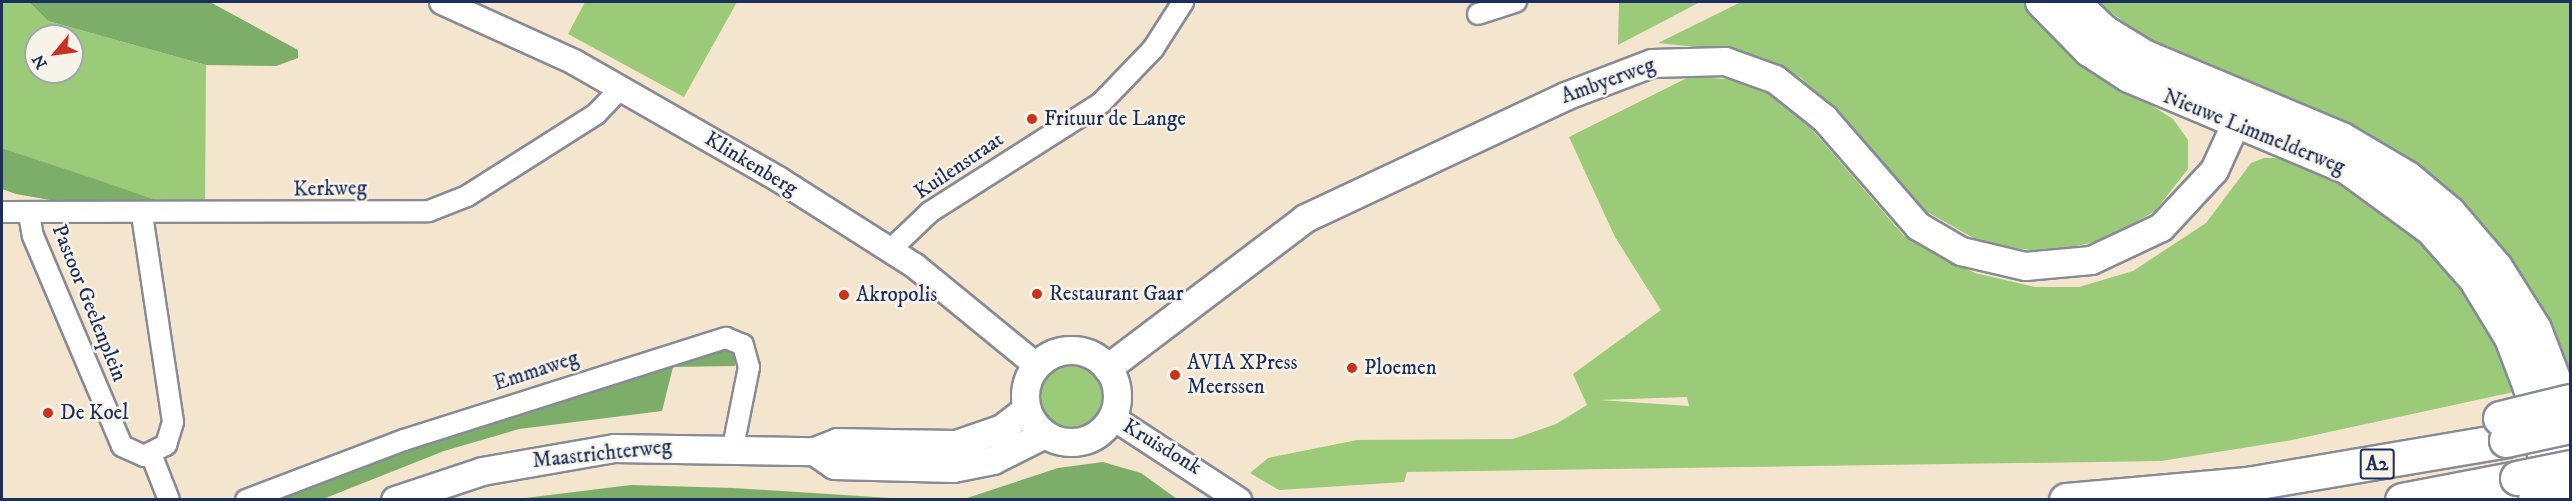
<!DOCTYPE html>
<style>
body{margin:0}
#map{position:relative;width:2572px;height:501px;overflow:hidden;background:#f4e5cf;font-family:"IM FELL DW Pica",serif}
div>[style]{position:absolute}
[style*='--x']{left:calc(var(--x)*1px);top:calc(var(--y)*1px);width:calc(var(--w)*1px);rotate:calc(var(--a)*1deg)}
.green>*{inset:0;background:#9bca79}
.round{border-radius:50%}
.forest>*{inset:0;background:#7cae69}
.roads{filter:drop-shadow(2px 0 #888a96) drop-shadow(-2px 0 #888a96) drop-shadow(0 2px #888a96) drop-shadow(0 -2px #888a96)}
.minor>*{height:20px;margin:-10px;padding:0 10px;transform-origin:10px;border-radius:10px;background:#fff}
.tertiary>*{height:24px;margin:-12px;padding:0 12px;transform-origin:12px;border-radius:12px;background:#fff}
.secondary>*{height:27px;margin:-13.5px;padding:0 13.5px;transform-origin:13.5px;border-radius:13.5px;background:#fff}
.secondary>.ring{margin:-13.5px;padding:0;box-sizing:content-box;background:none;border:27px solid #fff;border-radius:50%}
.primary>*{height:30px;margin:-15px;padding:0 15px;transform-origin:15px;border-radius:15px;background:#fff}
.trunk>*{height:32px;margin:-16px;padding:0 16px;transform-origin:16px;border-radius:16px;background:#fff}
.motorway>*{height:33px;margin:-16.5px;padding:0 16.5px;transform-origin:16.5px;border-radius:16.5px;background:#fff}
.bridges{filter:drop-shadow(2px 0 #888a96) drop-shadow(-2px 0 #888a96) drop-shadow(0 2px #888a96) drop-shadow(0 -2px #888a96)}
.trunk-bridge>*{height:32px;margin:-16px;padding:0 16px;transform-origin:16px;border-radius:16px;background:#fff}
.motorway-bridge>*{height:33px;margin:-16.5px;padding:0 16.5px;transform-origin:16.5px;border-radius:16.5px;background:#fff}
.dots>*{width:16px;height:16px;translate:-50% -50%;box-sizing:border-box;border:3px solid #f7f3e8;border-radius:50%}
span{translate:-50% -50%;white-space:nowrap;text-align:center;line-height:1.15;-webkit-text-stroke:5px #f7f3e8;paint-order:stroke}
.shield-label span{padding:2px 4px;background:#f7f3e8;border:2px solid;border-radius:4px;-webkit-text-stroke-width:0}
.shield-label{font-size:20px;color:#1b2f5e;font-weight:700}
.street-label{font-size:21px;color:#1b2f5e}
.poi-label{font-size:21px;color:#1b2f5e}
.left{translate:0 -50%;text-align:left}
.frame{position:absolute;inset:0;border:3px solid #1b2f5e;pointer-events:none}
.north{position:absolute;left:24px;top:24px;width:60px;height:60px;box-sizing:border-box;background:#f7f3e8;border:2px solid #9fa5b1;border-radius:50%;rotate:241deg;font-size:16px;font-weight:700;line-height:24px;text-align:center;color:#1b2f5e}
.north::after{content:'';display:block;margin:auto;width:21px;height:27px;background:#c8321e;clip-path:polygon(50% 0,100% 100%,50% 72%,0 100%)}
</style>
<div id="map">
<div class="green">
<i style="clip-path:polygon(evenodd,2px 2px,29px 2px,48px 21px,206px 65px,205px 207px,182px 209px,2px 148px,2px 2px,36px 36px,72px 36px,72px 72px,36px 72px,36px 36px)"></i>
<i style="clip-path:polygon(585px 2px,737px 2px,684px 97px,568px 34px)"></i>
<i style="clip-path:polygon(1619px 2px,1700px 2px,1618px 45px)"></i>
<i style="clip-path:polygon(1741px 2px,2025px 2px,2066px 51px,2173px 119px,2188px 140px,2188px 169px,2155px 211px,2108px 239px,2050px 252px,1986px 245px,1913px 204px,1801px 78px,1743px 52px,1658px 43px)"></i>
<i style="clip-path:polygon(2098px 2px,2570px 2px,2570px 381px,2542px 312px,2517px 270px,2453px 195px,2138px 33px)"></i>
<i style="clip-path:polygon(evenodd,1689px 77px,1731px 79px,1774px 96px,1802px 118px,1904px 236px,1975px 273px,2035px 287px,2079px 287px,2133px 271px,2206px 223px,2251px 163px,2264px 158px,2288px 158px,2341px 176px,2454px 266px,2523px 390px,2292px 440px,2161px 461px,1407px 472px,1404px 482px,1279px 490px,1250px 473px,1268px 458px,1357px 440px,1513px 439px,1556px 424px,1587px 405px,1573px 374px,1661px 310px,1615px 237px,1569px 137px,1689px 77px,1687px 397px,1689px 406px,1599px 400px,1687px 397px)"></i>
<i class="round" style="left:1040px;top:365px;width:62px;height:62px"></i>
</div>
<div class="forest">
<i style="clip-path:polygon(29px 2px,210px 2px,298px 50px,298px 58px,276px 66px,206px 65px,48px 21px)"></i>
<i style="clip-path:polygon(2px 148px,98px 180px,182px 209px,73px 204px,16px 194px,2px 189px)"></i>
<i style="clip-path:polygon(734px 347px,735px 366px,673px 367px,662px 411px,519px 429px,444px 451px,323px 499px,271px 500px,515px 411px)"></i>
<i style="clip-path:polygon(1103px 462px,1141px 473px,1177px 499px,964px 499px,1058px 468px)"></i>
<i style="clip-path:polygon(631px 485px,733px 488px,906px 499px,517px 499px)"></i>
</div>
<div class="roads">
<div class="minor">
<i style="--x:1478;--y:14;--w:40;--a:-18"></i>
<i style="--x:2;--y:212;--w:427;--a:-0.1"></i>
<i style="--x:429;--y:211;--w:41;--a:-21.5"></i>
<i style="--x:467;--y:196;--w:153;--a:-32.4"></i>
<i style="--x:596;--y:114;--w:36;--a:-46"></i>
<i style="--x:29;--y:214;--w:22;--a:80"></i>
<i style="--x:33;--y:236;--w:228;--a:67"></i>
<i style="--x:122;--y:446;--w:24;--a:24"></i>
<i style="--x:144;--y:456;--w:25;--a:-27"></i>
<i style="--x:166;--y:445;--w:24;--a:-73"></i>
<i style="--x:173;--y:422;--w:209;--a:-98.5"></i>
<i style="--x:890;--y:250;--w:55;--a:-43.5"></i>
<i style="--x:930;--y:212;--w:203;--a:-32.5"></i>
<i style="--x:1101;--y:103;--w:75;--a:-46.1"></i>
<i style="--x:1153;--y:49;--w:56;--a:-57.4"></i>
<i style="--x:151;--y:454;--w:49;--a:68.6"></i>
<i style="--x:246;--y:500;--w:169;--a:-20.8"></i>
<i style="--x:404;--y:440;--w:338;--a:-17.6"></i>
<i style="--x:726;--y:338;--w:18;--a:22"></i>
<i style="--x:743;--y:345;--w:23;--a:75"></i>
<i style="--x:749;--y:367;--w:82;--a:101.3"></i>
</div>
<div class="tertiary">
<i style="--x:442;--y:2;--w:145;--a:24.4"></i>
<i style="--x:574;--y:62;--w:237;--a:29.8"></i>
<i style="--x:780;--y:180;--w:160;--a:32.5"></i>
<i style="--x:915;--y:266;--w:156;--a:39.3"></i>
<i style="--x:1112;--y:417;--w:152;--a:33.2"></i>
</div>
<div class="secondary">
<i class="ring" style="left:1025px;top:350px;width:65px;height:65px"></i>
<i style="--x:1107;--y:368;--w:248;--a:-37.1"></i>
<i style="--x:1305;--y:218;--w:287;--a:-25.1"></i>
<i style="--x:1565;--y:96;--w:93;--a:-20.8"></i>
<i style="--x:1652;--y:63;--w:73;--a:-1.6"></i>
<i style="--x:1725;--y:61;--w:53;--a:19.8"></i>
<i style="--x:1775;--y:79;--w:63;--a:38.5"></i>
<i style="--x:1824;--y:118;--w:143;--a:49"></i>
<i style="--x:1918;--y:226;--w:50;--a:30.2"></i>
<i style="--x:1961;--y:251;--w:66;--a:13.2"></i>
<i style="--x:2025;--y:266;--w:66;--a:-5.2"></i>
<i style="--x:2091;--y:260;--w:77;--a:-25.2"></i>
<i style="--x:2161;--y:227;--w:78;--a:-47.1"></i>
<i style="--x:2214;--y:170;--w:75;--a:-65.5"></i>
<i style="--x:814;--y:451;--w:24;--a:35"></i>
<i style="--x:834;--y:465;--w:119;--a:1.4"></i>
<i style="--x:953;--y:468;--w:41;--a:-11.3"></i>
<i style="--x:993;--y:460;--w:58;--a:-26.6"></i>
<i style="--x:395;--y:500;--w:92;--a:-18.4"></i>
<i style="--x:482;--y:471;--w:134;--a:-9.9"></i>
<i style="--x:614;--y:448;--w:200;--a:0.9"></i>
<i style="--x:814;--y:451;--w:25;--a:-21"></i>
<i style="--x:837;--y:442;--w:119;--a:1"></i>
<i style="--x:956;--y:444;--w:49;--a:-19.2"></i>
<i style="--x:1002;--y:428;--w:31;--a:-38"></i>
</div>
<div class="primary">
<i style="--x:2041;--y:2;--w:69;--a:45.6"></i>
<i style="--x:2089;--y:51;--w:48;--a:33"></i>
<i style="--x:2129;--y:77;--w:235;--a:22.8"></i>
<i style="--x:2346;--y:168;--w:105;--a:36.1"></i>
<i style="--x:2431;--y:230;--w:65;--a:48.7"></i>
<i style="--x:2474;--y:279;--w:69;--a:58.6"></i>
<i style="--x:2510;--y:338;--w:53;--a:69.2"></i>
<i style="--x:2529;--y:388;--w:110;--a:78"></i>
<i style="--x:2074;--y:2;--w:42;--a:43.1"></i>
<i style="--x:2105;--y:31;--w:46;--a:31.6"></i>
<i style="--x:2144;--y:55;--w:215;--a:22.7"></i>
<i style="--x:2342;--y:138;--w:77;--a:30.6"></i>
<i style="--x:2408;--y:177;--w:55;--a:39.8"></i>
<i style="--x:2450;--y:212;--w:72;--a:49.5"></i>
<i style="--x:2497;--y:267;--w:73;--a:57.8"></i>
<i style="--x:2536;--y:329;--w:56;--a:69"></i>
<i style="--x:2556;--y:381;--w:69;--a:78.4"></i>
</div>
<div class="trunk">
<i style="--x:2462;--y:491;--w:50;--a:10.4"></i>
</div>
<div class="motorway">
<i style="--x:2066;--y:500;--w:182;--a:-5.1"></i>
<i style="--x:2247;--y:484;--w:263;--a:-9.6"></i>
<i style="--x:2402;--y:500;--w:117;--a:-10.8"></i>
</div>
</div>
<div class="bridges">
<div class="trunk-bridge">
<i style="--x:2535;--y:500;--w:35;--a:-7"></i>
</div>
<div class="motorway-bridge">
<i style="--x:2500;--y:418;--w:72;--a:-13.7"></i>
<i style="--x:2506;--y:440;--w:66;--a:-12.3"></i>
<i style="--x:2517;--y:478;--w:54;--a:-11.7"></i>
</div>
</div>
<div class="dots">
<i style="left:1032px;top:119px;background:#c8321e"></i>
<i style="left:1037px;top:294px;background:#c8321e"></i>
<i style="left:844px;top:295px;background:#c8321e"></i>
<i style="left:1352px;top:368px;background:#c8321e"></i>
<i style="left:1175px;top:375px;background:#c8321e"></i>
<i style="left:48px;top:413px;background:#c8321e"></i>
</div>
<div class="shield-label">
<span style="left:2377px;top:464px">A2</span>
</div>
<div class="street-label">
<span style="left:1608px;top:81px;rotate:-20deg">Ambyerweg</span>
<span style="left:2254px;top:132px;rotate:22deg">Nieuwe Limmelderweg</span>
<span style="left:751px;top:164px;rotate:31deg">Klinkenberg</span>
<span style="left:959px;top:166px;rotate:-34deg">Kuilenstraat</span>
<span style="left:330px;top:189px;rotate:-1deg">Kerkweg</span>
<span style="left:89px;top:303px;rotate:68deg">Pastoor Geelenplein</span>
<span style="left:536px;top:371px;rotate:-18deg">Emmaweg</span>
<span style="left:1162px;top:447px;rotate:31deg">Kruisdonk</span>
<span style="left:602px;top:454px;rotate:-6deg">Maastrichterweg</span>
</div>
<div class="poi-label">
<span class="left" style="left:1044px;top:119px">Frituur de Lange</span>
<span class="left" style="left:1049px;top:294px">Restaurant Gaar</span>
<span class="left" style="left:856px;top:295px">Akropolis</span>
<span class="left" style="left:1187px;top:375px">AVIA XPress<br>Meerssen</span>
<span class="left" style="left:1364px;top:368px">Ploemen</span>
<span class="left" style="left:60px;top:413px">De Koel</span>
</div>
<div class="frame"></div>
<div class="north">N</div>
</div>
